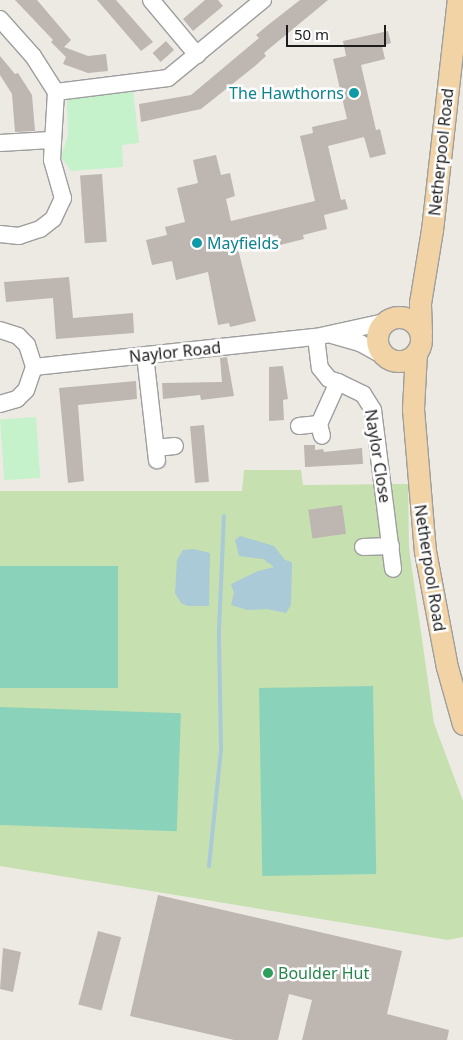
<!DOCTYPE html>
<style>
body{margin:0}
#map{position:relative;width:463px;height:1040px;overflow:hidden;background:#edeae4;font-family:"Noto Sans",sans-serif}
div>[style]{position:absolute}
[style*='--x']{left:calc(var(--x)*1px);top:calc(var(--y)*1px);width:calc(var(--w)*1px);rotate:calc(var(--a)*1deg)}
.grass>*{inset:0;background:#c6e1af}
.park>*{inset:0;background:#c5f2cb;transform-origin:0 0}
.pitch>*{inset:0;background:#8ad3ba;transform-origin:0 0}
.water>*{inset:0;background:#a9cad6}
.stream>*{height:4px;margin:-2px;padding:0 2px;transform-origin:2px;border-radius:2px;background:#a9cad6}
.building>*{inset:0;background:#bdb6b1;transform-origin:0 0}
.roads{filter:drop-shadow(1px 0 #9e9e9e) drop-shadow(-1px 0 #9e9e9e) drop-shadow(0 1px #9e9e9e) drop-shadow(0 -1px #9e9e9e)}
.minor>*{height:16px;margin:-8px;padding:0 8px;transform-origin:8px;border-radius:8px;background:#fff}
.major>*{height:21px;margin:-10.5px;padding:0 10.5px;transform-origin:10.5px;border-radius:10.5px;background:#f1d3a5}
.major>.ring{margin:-10.5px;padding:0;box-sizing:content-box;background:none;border:21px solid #f1d3a5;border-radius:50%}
.dots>*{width:14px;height:14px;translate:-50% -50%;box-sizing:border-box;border:2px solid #fff;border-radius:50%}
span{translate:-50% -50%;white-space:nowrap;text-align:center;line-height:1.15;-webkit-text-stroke:5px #fff;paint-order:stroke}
.culture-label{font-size:16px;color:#0d838f}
.right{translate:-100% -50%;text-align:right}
.left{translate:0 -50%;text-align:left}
.street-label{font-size:16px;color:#1d1d1d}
.leisure-label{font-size:16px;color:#27864d}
.scale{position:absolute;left:286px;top:25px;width:100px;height:22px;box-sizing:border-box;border:2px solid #1d1d1d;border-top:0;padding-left:6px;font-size:15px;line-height:18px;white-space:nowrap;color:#1d1d1d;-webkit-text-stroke:4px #fff;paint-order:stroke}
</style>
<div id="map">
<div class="grass">
<i style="clip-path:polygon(244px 470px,301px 470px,303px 485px,408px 484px,409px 548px,434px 723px,463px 801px,463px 937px,448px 940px,0 866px,0 491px,242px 491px)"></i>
</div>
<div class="park">
<i style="clip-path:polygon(133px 90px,139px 143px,122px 145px,123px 167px,71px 171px,61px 157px,68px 135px,67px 100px)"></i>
<i style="left:36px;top:417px;width:61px;height:36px;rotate:86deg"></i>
</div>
<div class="pitch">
<i style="left:118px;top:566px;width:122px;height:118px;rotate:90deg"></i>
<i style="left:373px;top:686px;width:188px;height:114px;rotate:89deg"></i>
<i style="left:0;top:707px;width:181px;height:118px;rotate:2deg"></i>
</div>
<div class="water">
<i style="clip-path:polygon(240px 536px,274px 546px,285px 560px,292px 562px,291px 605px,286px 613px,267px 609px,247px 610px,231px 605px,234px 593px,231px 584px,258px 571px,274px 567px,263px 559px,239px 556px,235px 540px)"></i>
<i style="clip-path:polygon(193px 549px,210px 553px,209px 606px,188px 606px,181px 603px,175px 593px,177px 560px,183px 550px)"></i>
</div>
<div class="stream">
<i style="--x:209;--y:866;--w:117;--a:-84.1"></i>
<i style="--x:221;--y:750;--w:120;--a:-91"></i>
<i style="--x:219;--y:630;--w:114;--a:-87.5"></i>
</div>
<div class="building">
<i style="clip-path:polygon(15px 0,37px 0,71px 40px,64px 47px,88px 56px,106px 54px,108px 71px,88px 73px,63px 64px,66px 57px,51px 42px,53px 40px)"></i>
<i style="clip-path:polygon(97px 0,116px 0,153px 42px,141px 51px)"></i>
<i style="clip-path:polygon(205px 0,218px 0,223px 6px,193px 31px,183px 19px)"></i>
<i style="clip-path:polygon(300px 0,328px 0,264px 53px,266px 56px,255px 66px,201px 109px,141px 122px,139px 104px,191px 95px,259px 38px,256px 35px,268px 25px)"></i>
<i style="clip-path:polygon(388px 31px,391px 43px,382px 46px,385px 59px,361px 65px,376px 130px,380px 129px,386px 154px,370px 158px,364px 137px,328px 146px,341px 200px,345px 199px,348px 209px,324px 215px,327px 229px,303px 235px,304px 239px,280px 245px,278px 235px,237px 245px,256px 321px,230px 327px,229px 323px,218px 325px,208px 272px,176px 280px,172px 261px,152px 265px,146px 240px,167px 235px,165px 227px,185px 222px,177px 188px,198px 183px,193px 160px,216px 155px,221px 175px,230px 173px,235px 196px,226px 199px,231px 221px,315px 201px,300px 136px,313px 133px,312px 127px,347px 119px,333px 59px,346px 56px,343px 41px)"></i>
<i style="left:166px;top:41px;width:12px;height:18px;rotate:48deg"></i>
<i style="clip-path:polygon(0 56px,15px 74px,18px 73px,32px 95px,35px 131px,15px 132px,12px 94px,0 75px)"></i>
<i style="left:102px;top:174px;width:68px;height:22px;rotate:86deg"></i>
<i style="clip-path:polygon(69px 277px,73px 318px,133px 313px,134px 333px,56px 339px,53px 298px,6px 302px,4px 282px)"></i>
<i style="clip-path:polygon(227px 357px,234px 396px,201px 400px,200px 395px,163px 399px,162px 383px,222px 382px,220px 358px)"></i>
<i style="clip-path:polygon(283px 366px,288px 399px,283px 400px,284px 420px,269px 421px,269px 367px)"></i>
<i style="clip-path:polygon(136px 381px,137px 399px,78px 405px,84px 481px,68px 483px,59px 388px)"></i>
<i style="left:204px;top:425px;width:57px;height:14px;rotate:85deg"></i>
<i style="clip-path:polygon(304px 445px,315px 445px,315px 450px,323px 449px,324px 452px,362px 448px,363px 464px,305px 467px)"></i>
<i style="left:342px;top:505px;width:29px;height:34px;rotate:82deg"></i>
<i style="clip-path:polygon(158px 895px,402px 951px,387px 1014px,449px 1030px,447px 1040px,302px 1040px,312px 1000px,289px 994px,278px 1040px,234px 1040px,130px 1016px)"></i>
<i style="left:98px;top:931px;width:24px;height:76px;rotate:15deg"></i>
<i style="clip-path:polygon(3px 948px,21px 952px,13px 992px,0 989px)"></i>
</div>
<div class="roads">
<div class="minor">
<i style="--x:151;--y:0;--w:72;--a:50.1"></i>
<i style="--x:0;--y:19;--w:50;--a:48.3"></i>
<i style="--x:33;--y:56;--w:43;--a:57.4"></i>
<i style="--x:56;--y:92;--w:68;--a:93.4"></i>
<i style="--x:52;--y:160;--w:40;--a:74"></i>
<i style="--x:63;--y:198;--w:23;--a:115"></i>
<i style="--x:53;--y:219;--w:16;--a:142"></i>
<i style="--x:40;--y:229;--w:22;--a:162"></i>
<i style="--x:19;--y:236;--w:19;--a:-174"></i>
<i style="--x:56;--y:92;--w:113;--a:-7.1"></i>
<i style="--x:168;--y:78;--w:123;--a:-39.4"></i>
<i style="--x:0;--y:143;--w:51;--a:-3.4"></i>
<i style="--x:0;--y:330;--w:19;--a:18"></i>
<i style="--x:18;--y:336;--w:13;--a:45"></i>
<i style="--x:27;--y:345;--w:23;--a:72"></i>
<i style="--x:34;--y:367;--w:24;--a:109"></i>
<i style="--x:26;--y:390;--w:13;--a:135"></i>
<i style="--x:17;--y:399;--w:18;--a:164"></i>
<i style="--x:332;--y:335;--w:29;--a:16"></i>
<i style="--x:360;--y:343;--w:29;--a:29"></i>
<i style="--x:316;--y:337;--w:31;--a:83"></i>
<i style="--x:320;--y:368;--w:14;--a:51"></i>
<i style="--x:329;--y:379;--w:9;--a:18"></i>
<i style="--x:338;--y:382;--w:46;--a:114.3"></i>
<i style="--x:145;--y:355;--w:106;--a:83.5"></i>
<i style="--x:34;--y:367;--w:284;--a:-6.1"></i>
<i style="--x:316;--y:337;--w:71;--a:-12.3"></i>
<i style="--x:338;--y:382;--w:28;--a:26"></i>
<i style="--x:363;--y:394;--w:19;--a:58"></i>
<i style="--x:373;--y:410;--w:160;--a:82.8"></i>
<i style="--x:299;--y:426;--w:20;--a:-6"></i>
<i style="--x:319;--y:424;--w:12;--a:76"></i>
<i style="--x:156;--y:448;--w:19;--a:-6"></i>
<i style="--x:363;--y:547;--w:28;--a:-2"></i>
</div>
<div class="major">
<i class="ring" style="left:377px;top:317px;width:23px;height:23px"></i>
<i style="--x:421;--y:333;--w:30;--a:-92"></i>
<i style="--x:420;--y:303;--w:74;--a:-80.7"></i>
<i style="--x:432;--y:230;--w:231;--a:-83.6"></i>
<i style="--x:416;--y:353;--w:56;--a:93.1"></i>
<i style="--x:413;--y:409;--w:143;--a:85.2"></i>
<i style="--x:425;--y:551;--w:118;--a:79.3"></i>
<i style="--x:447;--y:667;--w:59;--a:74.3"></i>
</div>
</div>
<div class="dots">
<i style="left:354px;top:93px;background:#0f9aa8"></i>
<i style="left:197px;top:243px;background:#0f9aa8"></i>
<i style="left:268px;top:973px;background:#2e9e5b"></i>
</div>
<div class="culture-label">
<span class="right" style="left:344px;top:93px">The Hawthorns</span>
<span class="left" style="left:207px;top:243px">Mayfields</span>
</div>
<div class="street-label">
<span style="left:441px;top:152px;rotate:-84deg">Netherpool Road</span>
<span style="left:175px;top:352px;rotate:-6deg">Naylor Road</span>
<span style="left:378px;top:456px;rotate:81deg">Naylor Close</span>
<span style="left:430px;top:568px;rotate:81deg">Netherpool Road</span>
</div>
<div class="leisure-label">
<span class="left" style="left:278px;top:973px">Boulder Hut</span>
</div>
<div class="scale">50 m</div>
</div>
